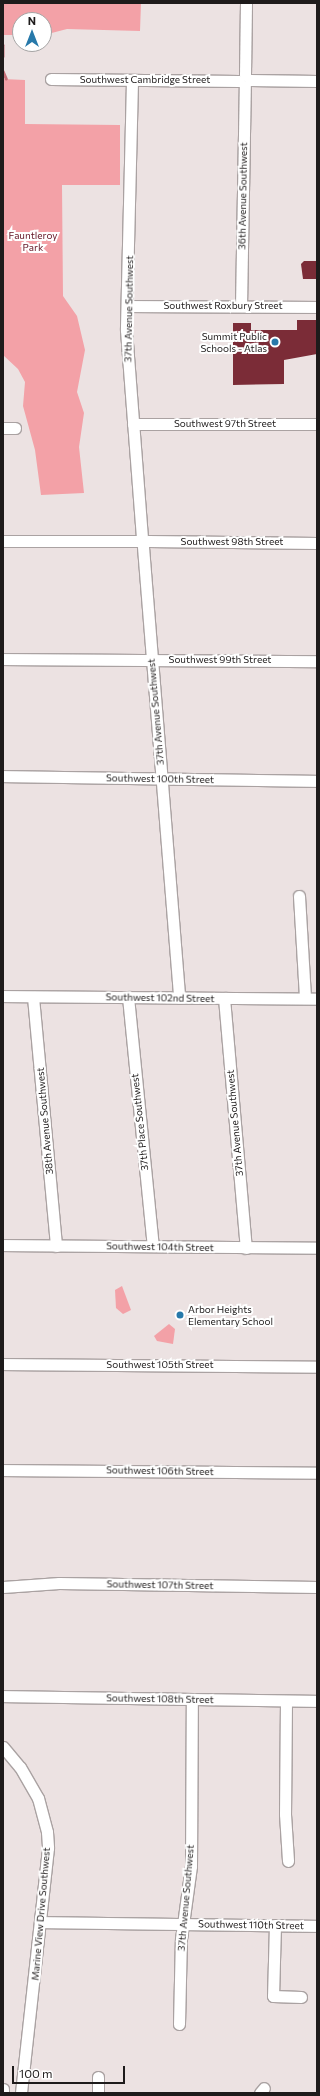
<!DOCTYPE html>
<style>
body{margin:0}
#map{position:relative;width:320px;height:2096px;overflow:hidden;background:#ece2e2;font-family:Commissioner,sans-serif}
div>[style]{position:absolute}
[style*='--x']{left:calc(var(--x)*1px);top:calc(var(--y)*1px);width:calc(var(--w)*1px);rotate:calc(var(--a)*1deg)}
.green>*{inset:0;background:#f3a1a7}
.stream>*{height:2.5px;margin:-1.25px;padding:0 1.25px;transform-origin:1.25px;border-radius:1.25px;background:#c77078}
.building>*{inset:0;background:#7b2c37}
.roads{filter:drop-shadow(1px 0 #aaa2a2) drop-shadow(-1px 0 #aaa2a2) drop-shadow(0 1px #aaa2a2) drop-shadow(0 -1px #aaa2a2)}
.minor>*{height:11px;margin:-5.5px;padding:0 5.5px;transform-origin:5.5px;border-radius:5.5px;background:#fff}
.dots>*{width:11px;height:11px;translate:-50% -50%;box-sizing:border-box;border:2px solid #fff;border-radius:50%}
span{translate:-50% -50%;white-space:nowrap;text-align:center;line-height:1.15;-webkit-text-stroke:4px #fff;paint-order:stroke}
.street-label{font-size:10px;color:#1e1b1b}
.park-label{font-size:10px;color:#631323}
.poi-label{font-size:10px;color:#1e1b1b}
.right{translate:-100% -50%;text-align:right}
.left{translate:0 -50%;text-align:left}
.frame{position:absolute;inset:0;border:4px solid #1e1b1b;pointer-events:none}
.north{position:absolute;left:12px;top:12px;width:40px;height:40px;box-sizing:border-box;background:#fff;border:1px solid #a5a4a4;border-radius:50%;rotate:0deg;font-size:11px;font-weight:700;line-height:16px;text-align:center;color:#1e1b1b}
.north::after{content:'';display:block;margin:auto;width:14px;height:18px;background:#2779aa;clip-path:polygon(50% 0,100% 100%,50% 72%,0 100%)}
.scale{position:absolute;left:12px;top:2066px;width:113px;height:18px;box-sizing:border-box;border:2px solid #1e1b1b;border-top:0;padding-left:5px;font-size:12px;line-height:14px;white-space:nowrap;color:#1e1b1b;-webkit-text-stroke:3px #fff;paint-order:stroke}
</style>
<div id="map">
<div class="green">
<i style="clip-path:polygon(3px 3px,141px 3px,140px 31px,67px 29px,44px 35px,44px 20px,20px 20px,20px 35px,3px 35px)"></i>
<i style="clip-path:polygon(3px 79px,25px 80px,25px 124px,120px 125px,120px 185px,62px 185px,63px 296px,77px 316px,85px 350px,77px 392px,84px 413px,79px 447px,84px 493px,41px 495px,35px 450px,23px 406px,25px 382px,18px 369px,3px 355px)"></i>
<i style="clip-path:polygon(122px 1286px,131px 1310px,123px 1314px,116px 1308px,115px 1290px)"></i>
<i style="clip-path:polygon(169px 1324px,175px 1329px,173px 1344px,157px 1341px,154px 1336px)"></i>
</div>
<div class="stream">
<i style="--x:24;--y:3;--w:7;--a:0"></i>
<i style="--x:106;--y:3;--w:16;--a:0"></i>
<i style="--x:3;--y:45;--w:11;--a:90"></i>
<i style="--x:3;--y:71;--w:8;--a:67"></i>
</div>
<div class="building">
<i style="clip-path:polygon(304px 261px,317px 261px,317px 279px,303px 279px,301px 264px)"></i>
<i style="clip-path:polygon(297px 320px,317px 320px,317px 354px,284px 360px,284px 384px,233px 385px,233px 323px,251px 323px,251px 330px,297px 330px)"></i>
</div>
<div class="roads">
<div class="minor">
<i style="--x:245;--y:75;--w:72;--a:-89.2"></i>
<i style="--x:51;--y:79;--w:188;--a:0.6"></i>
<i style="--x:250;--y:80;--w:67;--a:0.9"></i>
<i style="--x:132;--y:81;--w:249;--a:91.4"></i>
<i style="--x:126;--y:330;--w:208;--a:85.6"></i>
<i style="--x:129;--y:306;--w:188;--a:0.3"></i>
<i style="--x:241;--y:306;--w:220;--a:-89"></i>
<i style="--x:133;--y:424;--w:184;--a:0"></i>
<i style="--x:3;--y:428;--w:12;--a:0"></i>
<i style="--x:3;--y:541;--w:135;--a:0"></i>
<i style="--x:148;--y:541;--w:169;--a:0.7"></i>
<i style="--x:143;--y:547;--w:452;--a:85.4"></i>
<i style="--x:3;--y:659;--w:314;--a:0.4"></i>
<i style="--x:3;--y:776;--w:314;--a:0.9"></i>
<i style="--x:299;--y:896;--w:102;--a:86.6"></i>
<i style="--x:3;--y:996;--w:314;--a:0.5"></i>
<i style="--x:33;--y:997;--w:250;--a:84.7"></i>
<i style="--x:128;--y:997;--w:250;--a:84.3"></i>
<i style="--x:224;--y:998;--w:251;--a:85"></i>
<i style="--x:3;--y:1245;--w:314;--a:0.5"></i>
<i style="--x:3;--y:1364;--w:314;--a:0.5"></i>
<i style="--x:3;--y:1470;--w:314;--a:0.5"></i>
<i style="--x:3;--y:1587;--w:56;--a:-4.1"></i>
<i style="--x:59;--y:1583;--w:258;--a:0.9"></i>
<i style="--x:3;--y:1696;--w:314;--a:0.9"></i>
<i style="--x:286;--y:1701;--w:113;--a:90.5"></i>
<i style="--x:285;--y:1814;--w:47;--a:86.3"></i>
<i style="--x:3;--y:1747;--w:26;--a:50"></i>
<i style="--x:20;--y:1767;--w:36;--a:60"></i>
<i style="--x:38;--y:1798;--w:35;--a:75"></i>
<i style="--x:47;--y:1832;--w:16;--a:86"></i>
<i style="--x:48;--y:1848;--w:246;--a:96.3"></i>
<i style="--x:41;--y:1922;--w:276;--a:0.8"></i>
<i style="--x:275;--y:1925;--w:71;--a:91.6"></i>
<i style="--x:273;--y:1996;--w:28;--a:2"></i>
<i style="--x:179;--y:2024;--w:85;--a:-88.7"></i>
<i style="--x:181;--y:1939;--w:74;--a:-82.2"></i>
<i style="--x:191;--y:1866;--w:167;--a:-89.7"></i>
<i style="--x:3;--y:2089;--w:4;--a:90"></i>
<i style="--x:98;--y:2093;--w:16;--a:-90"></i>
<i style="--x:260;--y:2093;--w:6;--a:-51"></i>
</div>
</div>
<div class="dots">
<i style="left:275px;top:342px;background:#2779aa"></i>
<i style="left:180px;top:1315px;background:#2779aa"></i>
</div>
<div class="street-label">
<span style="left:145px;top:80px">Southwest Cambridge Street</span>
<span style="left:243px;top:196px;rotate:-89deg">36th Avenue Southwest</span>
<span style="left:223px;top:306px">Southwest Roxbury Street</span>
<span style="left:129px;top:309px;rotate:-89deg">37th Avenue Southwest</span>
<span style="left:225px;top:424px">Southwest 97th Street</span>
<span style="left:232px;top:542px">Southwest 98th Street</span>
<span style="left:220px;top:660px">Southwest 99th Street</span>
<span style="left:156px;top:712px;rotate:-95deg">37th Avenue Southwest</span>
<span style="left:160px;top:779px;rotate:1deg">Southwest 100th Street</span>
<span style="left:160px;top:998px;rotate:1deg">Southwest 102nd Street</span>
<span style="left:45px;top:1121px;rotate:-95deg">38th Avenue Southwest</span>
<span style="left:140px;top:1122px;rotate:-96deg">37th Place Southwest</span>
<span style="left:235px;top:1123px;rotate:-95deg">37th Avenue Southwest</span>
<span style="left:160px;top:1247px;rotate:1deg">Southwest 104th Street</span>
<span style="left:160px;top:1365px">Southwest 105th Street</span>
<span style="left:160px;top:1471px;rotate:1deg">Southwest 106th Street</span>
<span style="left:160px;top:1585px;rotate:1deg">Southwest 107th Street</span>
<span style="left:160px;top:1699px;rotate:1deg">Southwest 108th Street</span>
<span style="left:186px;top:1898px;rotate:-85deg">37th Avenue Southwest</span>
<span style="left:41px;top:1914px;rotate:-85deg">Marine View Drive Southwest</span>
<span style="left:251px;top:1925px;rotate:1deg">Southwest 110th Street</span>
</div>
<div class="park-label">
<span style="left:33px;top:241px">Fauntleroy<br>Park</span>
</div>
<div class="poi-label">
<span class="right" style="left:267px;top:342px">Summit Public<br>Schools - Atlas</span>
<span class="left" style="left:188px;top:1315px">Arbor Heights<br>Elementary School</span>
</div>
<div class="frame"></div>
<div class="north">N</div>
<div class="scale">100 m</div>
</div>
